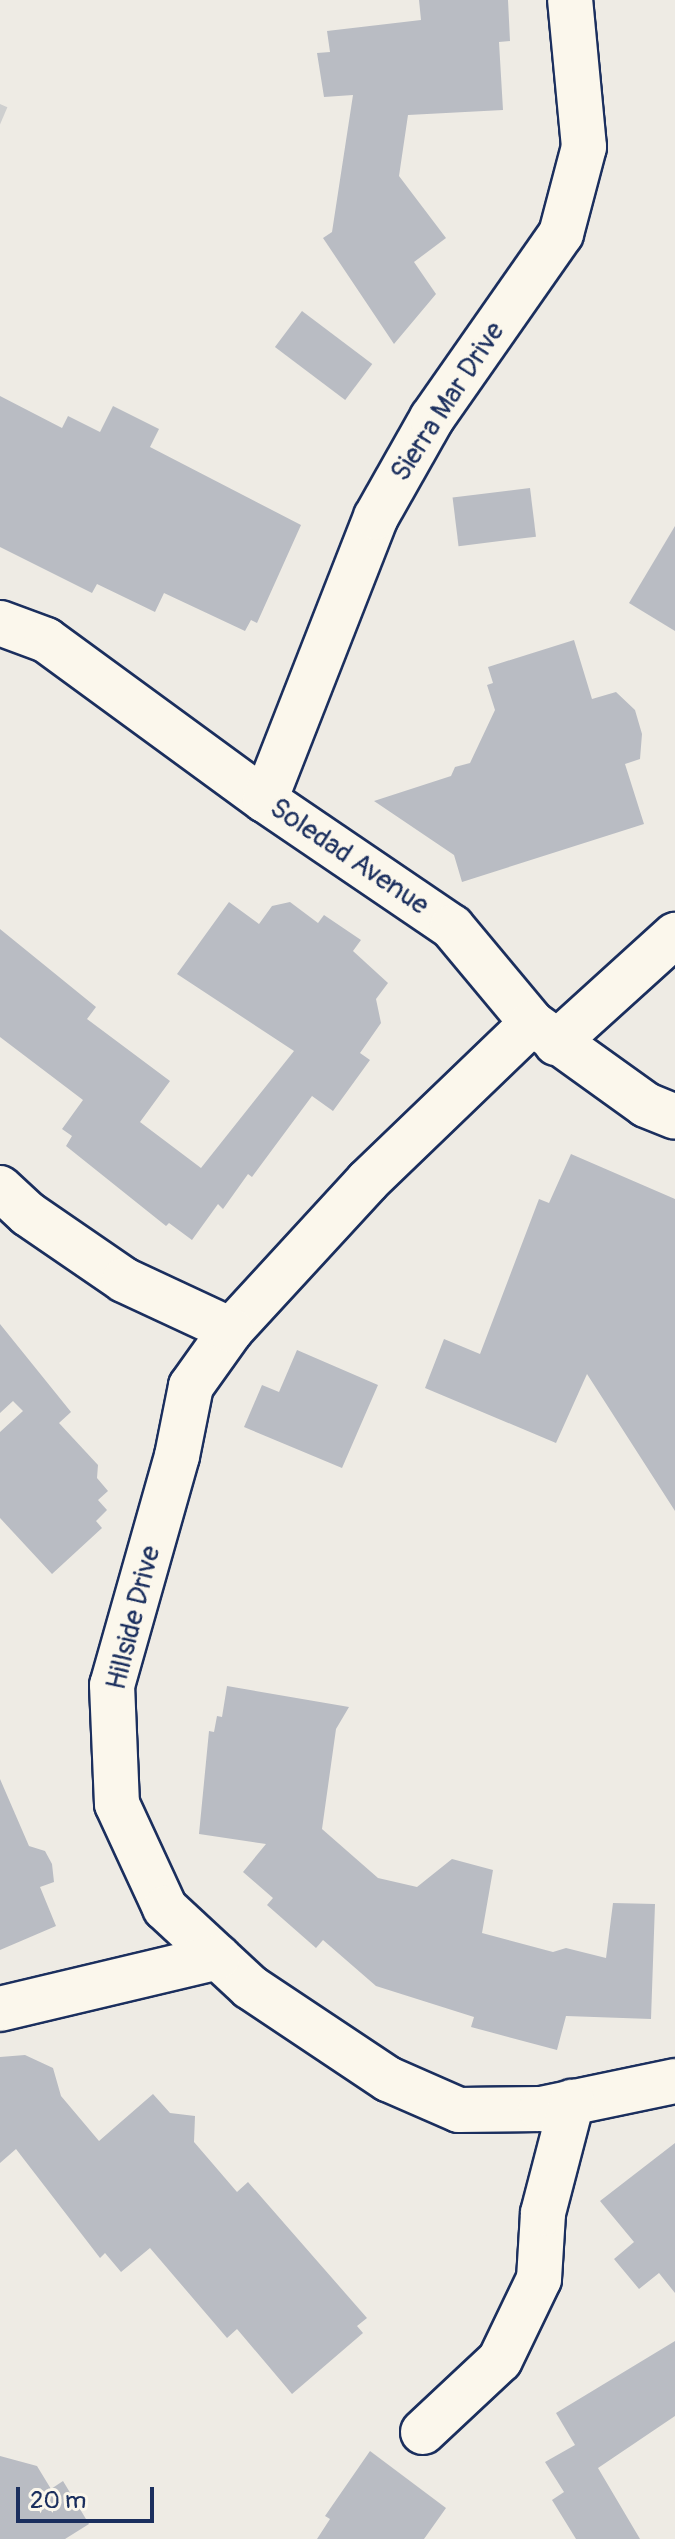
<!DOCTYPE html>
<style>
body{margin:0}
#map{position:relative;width:675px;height:2539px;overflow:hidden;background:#eeebe4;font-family:Pangolin,sans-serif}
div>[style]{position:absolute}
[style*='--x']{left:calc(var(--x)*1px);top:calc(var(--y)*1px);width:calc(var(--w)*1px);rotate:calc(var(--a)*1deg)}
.green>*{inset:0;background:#cecfcf;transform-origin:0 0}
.building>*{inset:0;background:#b9bcc3;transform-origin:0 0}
.roads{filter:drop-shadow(2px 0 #1b2f5e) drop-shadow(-2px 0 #1b2f5e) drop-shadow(0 2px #1b2f5e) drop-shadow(0 -2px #1b2f5e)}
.minor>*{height:44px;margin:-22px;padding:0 22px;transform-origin:22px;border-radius:22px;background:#fbf7ec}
span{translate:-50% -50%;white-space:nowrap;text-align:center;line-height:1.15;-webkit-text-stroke:6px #fbf7ec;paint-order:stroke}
.street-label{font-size:28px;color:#1b2f5e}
.scale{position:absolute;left:16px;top:2487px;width:138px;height:36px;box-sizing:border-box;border:4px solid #1b2f5e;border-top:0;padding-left:10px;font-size:24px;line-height:28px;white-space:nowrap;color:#1b2f5e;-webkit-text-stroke:6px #fbf7ec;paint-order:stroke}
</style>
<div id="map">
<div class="green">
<i style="left:0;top:104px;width:8px;height:98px;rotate:23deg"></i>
</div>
<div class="building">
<i style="clip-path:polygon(419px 0,508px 0,510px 41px,499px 42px,503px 110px,408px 115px,399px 176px,446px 238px,414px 262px,436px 294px,394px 344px,323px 238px,332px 232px,353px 95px,324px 97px,317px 53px,330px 52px,327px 31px,421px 20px)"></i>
<i style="left:302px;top:311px;width:88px;height:45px;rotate:37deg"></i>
<i style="clip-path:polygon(0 396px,62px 428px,68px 416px,100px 432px,113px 406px,159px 429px,150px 447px,301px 525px,257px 623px,251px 620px,245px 631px,164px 593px,155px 612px,97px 584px,92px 593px,0 547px)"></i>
<i style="left:530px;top:488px;width:49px;height:78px;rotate:83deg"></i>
<i style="clip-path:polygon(675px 526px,675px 631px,629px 603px)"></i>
<i style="clip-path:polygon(574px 640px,592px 699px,616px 692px,635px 710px,642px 734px,640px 759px,625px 764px,644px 824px,462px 882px,454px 855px,374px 801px,451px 776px,455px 767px,470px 763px,495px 710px,487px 685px,493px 683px,488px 667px)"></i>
<i style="clip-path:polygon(229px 902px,259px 924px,272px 906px,290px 902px,318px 923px,324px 915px,361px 940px,353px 951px,388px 983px,376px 999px,381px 1023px,360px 1053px,370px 1060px,333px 1111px,312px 1096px,252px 1177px,248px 1174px,223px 1209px,218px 1204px,192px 1240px,169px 1223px,166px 1226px,66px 1146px,72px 1136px,62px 1129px,83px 1100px,0 1037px,0 929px,96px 1007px,87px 1019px,170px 1081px,140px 1122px,201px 1168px,294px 1051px,177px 974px)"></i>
<i style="clip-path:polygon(571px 1154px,675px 1199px,675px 1511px,587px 1374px,556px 1443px,425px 1388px,444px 1339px,480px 1354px,539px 1199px,549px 1203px)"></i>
<i style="clip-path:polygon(0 1324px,71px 1412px,59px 1423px,98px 1465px,97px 1478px,108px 1491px,98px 1500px,107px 1510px,96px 1521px,102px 1528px,52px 1574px,0 1518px,0 1432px,23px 1411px,13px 1401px,0 1413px)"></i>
<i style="clip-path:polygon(297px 1350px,378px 1385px,342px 1468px,244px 1427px,262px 1385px,279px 1392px)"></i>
<i style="clip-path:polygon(227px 1686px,349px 1707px,336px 1729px,322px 1829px,378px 1878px,417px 1887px,452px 1859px,493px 1870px,482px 1933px,553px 1952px,566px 1948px,606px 1958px,613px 1903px,655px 1904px,651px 2019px,566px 2016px,557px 2050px,471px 2027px,474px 2017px,376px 1986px,323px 1940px,316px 1948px,267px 1905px,273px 1898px,243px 1872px,266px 1844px,199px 1834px,209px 1731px,214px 1732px,217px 1716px,222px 1717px)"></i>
<i style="clip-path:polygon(0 1779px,29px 1846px,45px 1851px,52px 1864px,54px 1882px,40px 1887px,56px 1926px,0 1950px)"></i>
<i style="clip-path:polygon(25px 2055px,53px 2068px,61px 2096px,99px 2141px,153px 2094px,170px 2113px,195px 2116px,194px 2142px,237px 2192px,248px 2182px,367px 2318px,357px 2326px,363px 2333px,292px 2394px,237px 2329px,227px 2338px,150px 2248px,121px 2272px,105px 2253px,100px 2258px,16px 2149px,0 2163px,0 2057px)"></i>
<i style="clip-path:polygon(675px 2143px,675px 2293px,659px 2273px,639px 2289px,614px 2259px,634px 2242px,600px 2201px)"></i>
<i style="clip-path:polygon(675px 2341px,675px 2416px,598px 2468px,640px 2539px,576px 2539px,552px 2500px,564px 2492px,545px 2462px,575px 2445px,556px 2413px)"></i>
<i style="clip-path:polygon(370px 2451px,446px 2508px,424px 2539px,317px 2539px,330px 2519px,325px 2516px)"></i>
<i style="clip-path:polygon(0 2456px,37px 2466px,51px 2489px,63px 2481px,89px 2524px,65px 2539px,0 2539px)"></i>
</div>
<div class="roads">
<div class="minor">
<i style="--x:0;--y:623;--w:49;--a:20.3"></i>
<i style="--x:46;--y:640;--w:271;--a:36.2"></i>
<i style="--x:265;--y:800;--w:226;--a:34.2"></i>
<i style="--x:452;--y:927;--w:125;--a:50.2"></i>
<i style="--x:532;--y:1023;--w:140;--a:35.7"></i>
<i style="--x:646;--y:1105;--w:31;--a:22"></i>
<i style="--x:265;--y:800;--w:304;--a:-68.6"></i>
<i style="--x:376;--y:517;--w:114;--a:-60.5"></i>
<i style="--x:432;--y:418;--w:225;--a:-55"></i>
<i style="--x:561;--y:234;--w:90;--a:-75.2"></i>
<i style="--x:584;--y:147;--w:148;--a:-95.4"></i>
<i style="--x:532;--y:1023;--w:228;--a:136.1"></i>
<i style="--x:368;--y:1181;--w:202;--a:132.6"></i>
<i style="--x:231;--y:1330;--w:69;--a:125.5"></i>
<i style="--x:191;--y:1386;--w:71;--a:101.3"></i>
<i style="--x:177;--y:1456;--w:238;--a:105.8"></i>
<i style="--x:112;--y:1685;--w:119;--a:87.6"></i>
<i style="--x:117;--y:1804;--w:115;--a:65.2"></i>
<i style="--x:165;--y:1908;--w:116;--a:42.9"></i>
<i style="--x:250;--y:1987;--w:166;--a:33.7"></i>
<i style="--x:388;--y:2079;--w:77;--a:23.6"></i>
<i style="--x:459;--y:2110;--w:82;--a:-0.7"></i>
<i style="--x:541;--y:2109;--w:137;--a:-11.8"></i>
<i style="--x:556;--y:1043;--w:161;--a:-42.2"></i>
<i style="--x:0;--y:1188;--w:38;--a:43"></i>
<i style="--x:28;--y:1214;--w:116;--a:34.5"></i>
<i style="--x:124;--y:1280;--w:118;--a:25"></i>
<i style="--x:0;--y:2009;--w:224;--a:-13.4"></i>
<i style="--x:423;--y:2432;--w:105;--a:-43.1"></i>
<i style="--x:500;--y:2360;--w:90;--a:-64.3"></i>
<i style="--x:539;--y:2279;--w:66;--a:-86.5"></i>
<i style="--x:543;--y:2213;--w:115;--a:-75.4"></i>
</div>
</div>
<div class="street-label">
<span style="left:448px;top:402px;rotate:-57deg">Sierra Mar Drive</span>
<span style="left:349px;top:857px;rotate:34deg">Soledad Avenue</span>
<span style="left:134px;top:1618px;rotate:-76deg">Hillside Drive</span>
</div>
<div class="scale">20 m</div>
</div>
